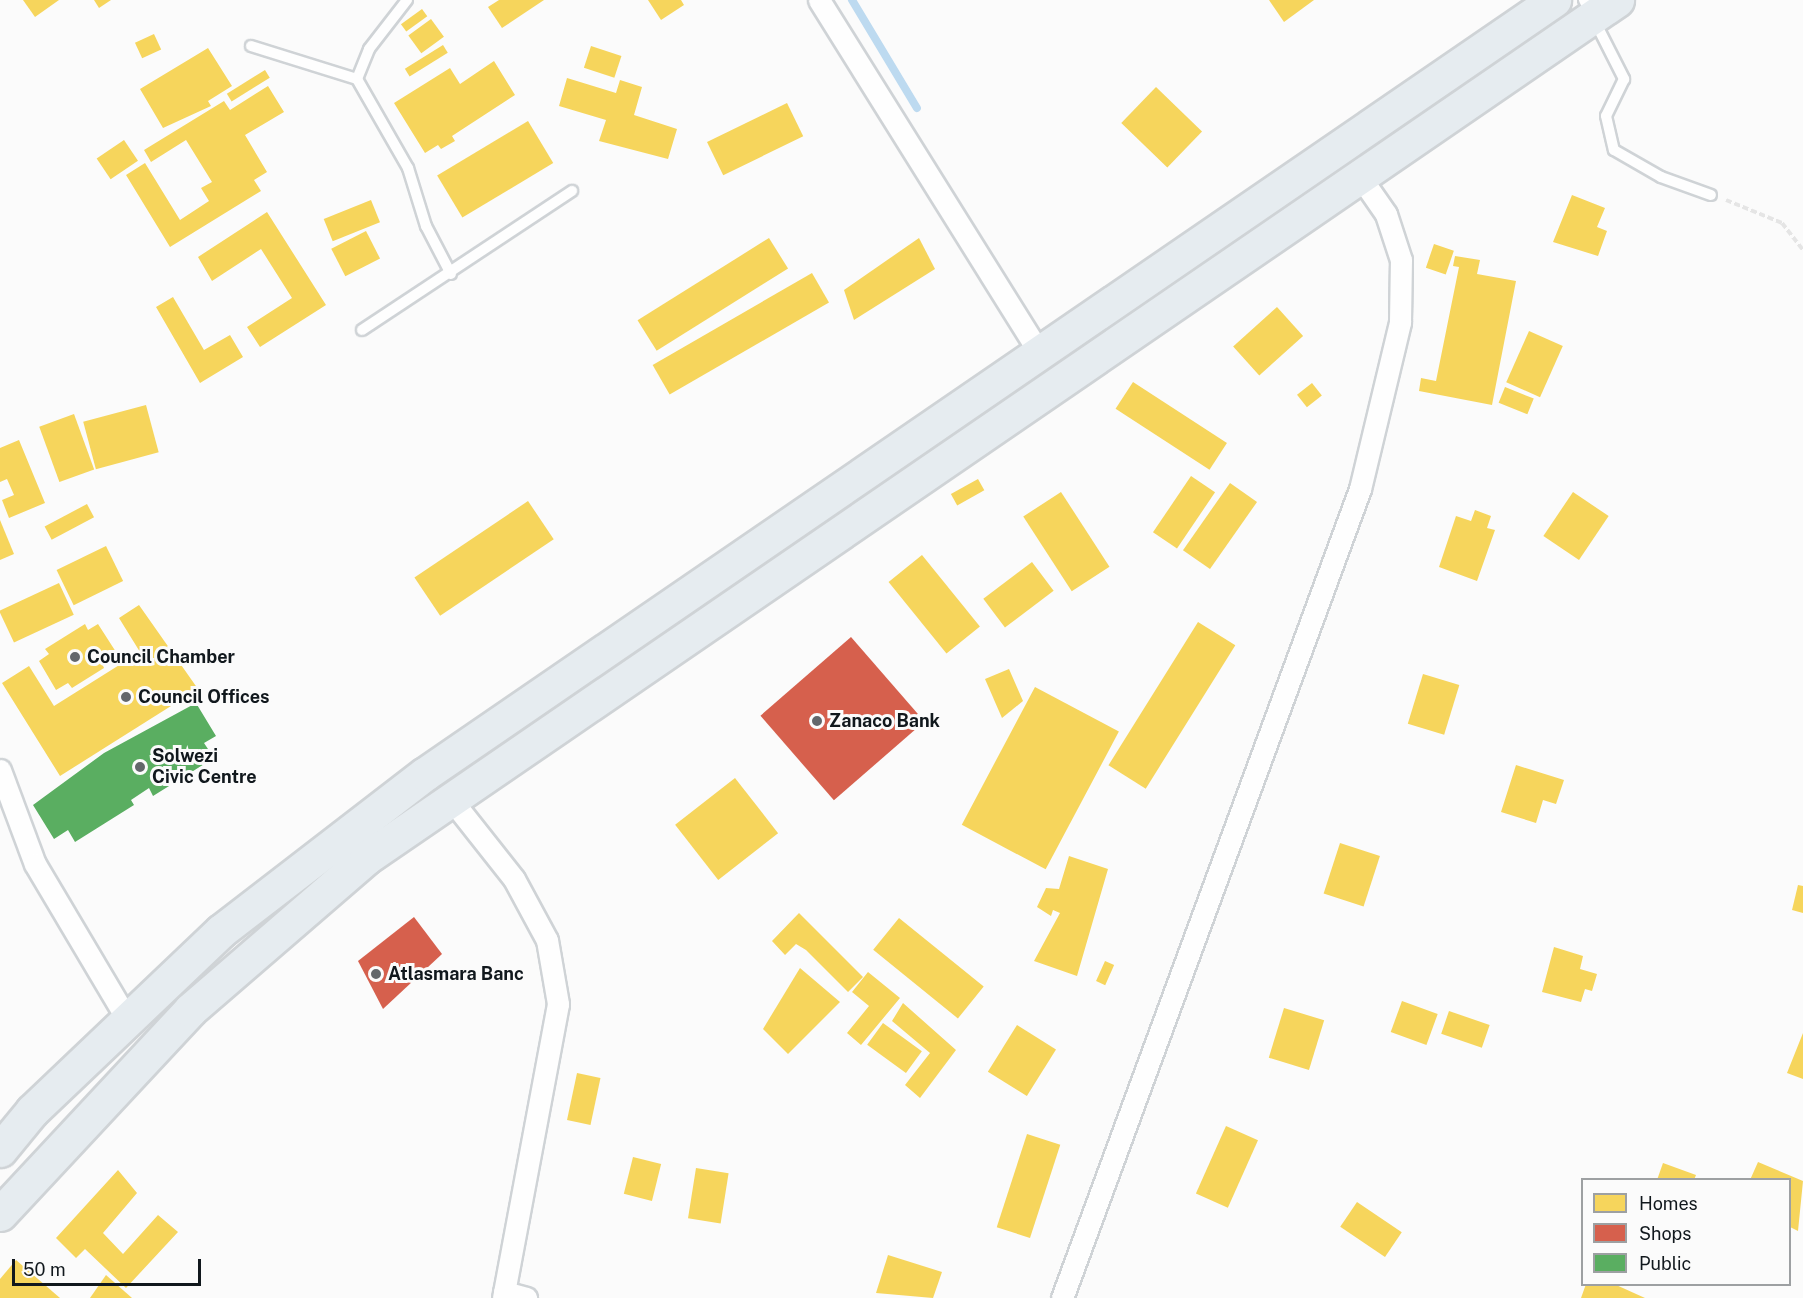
<!DOCTYPE html>
<style>
body{margin:0}
#map{position:relative;width:1803px;height:1298px;overflow:hidden;background:#fbfbfb;font-family:"Public Sans",sans-serif}
div>[style]{position:absolute}
[style*='--x']{left:calc(var(--x)*1px);top:calc(var(--y)*1px);width:calc(var(--w)*1px);rotate:calc(var(--a)*1deg)}
.homes>*{inset:0;background:#f6d55c;transform-origin:0 0}
.shops>*{inset:0;background:#d6604d;transform-origin:0 0}
.public>*{inset:0;background:#5aae61}
.stream>*{height:8px;margin:-4px;padding:0 4px;transform-origin:4px;border-radius:4px;background:#bddaf0}
.path>*{height:4px;margin-top:-2px;transform-origin:0;background:repeating-linear-gradient(90deg,#e5e5e5 0 6px,transparent 0 9px)}
.roads{filter:drop-shadow(2px 0 #cfd3d6) drop-shadow(-2px 0 #cfd3d6) drop-shadow(0 2px #cfd3d6) drop-shadow(0 -2px #cfd3d6)}
.service>*{height:10px;margin:-5px;padding:0 5px;transform-origin:5px;border-radius:5px;background:#fefefe}
.minor>*{height:21px;margin:-10.5px;padding:0 10.5px;transform-origin:10.5px;border-radius:10.5px;background:#fefefe}
.trunk>*{height:33px;margin:-16.5px;padding:0 16.5px;transform-origin:16.5px;border-radius:16.5px;background:#e6ecf0}
.dots>*{width:16px;height:16px;translate:-50% -50%;box-sizing:border-box;border:3px solid #fbfbfb;border-radius:50%}
span{translate:-50% -50%;white-space:nowrap;text-align:center;line-height:1.15;-webkit-text-stroke:6px #fbfbfb;paint-order:stroke}
.poi-label{font-size:18px;color:#11181d;font-weight:700}
.left{translate:0 -50%;text-align:left}
.legend{position:absolute;left:1581px;top:1178px;width:210px;height:108px;box-sizing:border-box;background:#fbfbfb;border:2px solid #9da0a2;margin:0;padding:8px 10px;list-style:none;font-size:18px;color:#11181d}
.legend li{display:flex;align-items:center;gap:12px;height:30px}
.legend b{width:30px;border:2px solid #9da0a2}
.scale{position:absolute;left:12px;top:1259px;width:189px;height:27px;box-sizing:border-box;border:3px solid #11181d;border-top:0;padding-left:8px;font-size:18px;line-height:21px;white-space:nowrap;color:#11181d;-webkit-text-stroke:4px #fbfbfb;paint-order:stroke}
</style>
<div id="map">
<div class="homes">
<i style="clip-path:polygon(23px 0,59px 0,35px 17px)"></i>
<i style="clip-path:polygon(94px 0,111px 0,99px 8px)"></i>
<i style="clip-path:polygon(499px 0,544px 0,502px 28px,488px 7px)"></i>
<i style="clip-path:polygon(648px 0,681px 0,684px 5px,661px 20px)"></i>
<i style="clip-path:polygon(1269px 0,1314px 0,1284px 22px)"></i>
<i style="left:422px;top:9px;width:9px;height:26px;rotate:54deg"></i>
<i style="left:431px;top:19px;width:22px;height:28px;rotate:54deg"></i>
<i style="left:154px;top:34px;width:17px;height:21px;rotate:65deg"></i>
<i style="left:443px;top:45px;width:9px;height:45px;rotate:58deg"></i>
<i style="left:591px;top:46px;width:32px;height:23px;rotate:18deg"></i>
<i style="clip-path:polygon(208px 48px,232px 86px,208px 101px,211px 106px,163px 128px,140px 89px)"></i>
<i style="clip-path:polygon(494px 61px,515px 95px,452px 136px,455px 141px,441px 149px,438px 145px,425px 153px,394px 103px,450px 68px,460px 84px)"></i>
<i style="left:265px;top:70px;width:9px;height:45px;rotate:58deg"></i>
<i style="clip-path:polygon(567px 78px,616px 93px,620px 80px,642px 87px,634px 115px,677px 129px,668px 159px,599px 141px,606px 120px,559px 106px)"></i>
<i style="clip-path:polygon(268px 86px,284px 112px,245px 135px,267px 172px,254px 180px,261px 191px,170px 247px,126px 175px,145px 163px,180px 220px,209px 201px,201px 188px,212px 182px,186px 140px,151px 162px,144px 150px,224px 101px,230px 110px)"></i>
<i style="left:1156px;top:87px;width:64px;height:50px;rotate:44deg"></i>
<i style="left:787px;top:103px;width:37px;height:89px;rotate:64deg"></i>
<i style="left:528px;top:121px;width:49px;height:106px;rotate:59deg"></i>
<i style="left:124px;top:140px;width:25px;height:33px;rotate:56deg"></i>
<i style="clip-path:polygon(1572px 195px,1605px 208px,1597px 227px,1607px 231px,1598px 256px,1553px 242px)"></i>
<i style="left:371px;top:200px;width:24px;height:51px;rotate:68deg"></i>
<i style="clip-path:polygon(267px 212px,326px 305px,260px 347px,247px 327px,292px 298px,261px 249px,212px 281px,198px 257px)"></i>
<i style="left:366px;top:231px;width:31px;height:39px;rotate:63deg"></i>
<i style="left:769px;top:238px;width:36px;height:155px;rotate:58deg"></i>
<i style="clip-path:polygon(919px 238px,935px 269px,854px 320px,844px 290px)"></i>
<i style="left:1434px;top:244px;width:21px;height:25px;rotate:19deg"></i>
<i style="clip-path:polygon(1455px 256px,1480px 260px,1477px 274px,1516px 281px,1492px 405px,1419px 391px,1421px 378px,1436px 381px,1459px 267px,1453px 266px)"></i>
<i style="left:812px;top:273px;width:34px;height:184px;rotate:60deg"></i>
<i style="clip-path:polygon(173px 297px,204px 350px,230px 335px,243px 357px,200px 383px,156px 307px)"></i>
<i style="left:1277px;top:307px;width:39px;height:59px;rotate:48deg"></i>
<i style="left:1529px;top:331px;width:37px;height:56px;rotate:24deg"></i>
<i style="left:1133px;top:382px;width:112px;height:32px;rotate:33deg"></i>
<i style="left:1312px;top:383px;width:16px;height:19px;rotate:52deg"></i>
<i style="left:1505px;top:387px;width:31px;height:17px;rotate:22deg"></i>
<i style="left:146px;top:405px;width:49px;height:65px;rotate:75deg"></i>
<i style="left:74px;top:414px;width:59px;height:37px;rotate:70deg"></i>
<i style="clip-path:polygon(19px 440px,45px 503px,9px 518px,2px 500px,14px 495px,7px 479px,0 482px,0 448px)"></i>
<i style="left:1191px;top:476px;width:29px;height:68px;rotate:34deg"></i>
<i style="left:978px;top:479px;width:13px;height:31px;rotate:61deg"></i>
<i style="left:1230px;top:483px;width:33px;height:82px;rotate:35deg"></i>
<i style="left:1061px;top:492px;width:89px;height:45px;rotate:57deg"></i>
<i style="left:1573px;top:492px;width:43px;height:53px;rotate:34deg"></i>
<i style="left:528px;top:501px;width:46px;height:137px;rotate:56deg"></i>
<i style="left:87px;top:504px;width:15px;height:48px;rotate:62deg"></i>
<i style="clip-path:polygon(1475px 510px,1491px 516px,1487px 528px,1495px 530px,1477px 581px,1439px 567px,1456px 516px,1471px 521px)"></i>
<i style="clip-path:polygon(0 520px,14px 554px,0 560px)"></i>
<i style="left:106px;top:546px;width:39px;height:55px;rotate:64deg"></i>
<i style="left:922px;top:555px;width:92px;height:43px;rotate:51deg"></i>
<i style="left:1032px;top:562px;width:36px;height:61px;rotate:53deg"></i>
<i style="left:59px;top:583px;width:35px;height:66px;rotate:65deg"></i>
<i style="clip-path:polygon(139px 605px,198px 689px,60px 776px,2px 683px,29px 666px,54px 706px,140px 652px,119px 618px)"></i>
<i style="left:1198px;top:622px;width:44px;height:169px;rotate:32deg"></i>
<i style="clip-path:polygon(85px 624px,88px 630px,98px 624px,116px 652px,101px 661px,104px 668px,72px 688px,68px 683px,56px 690px,39px 661px,49px 654px,45px 649px)"></i>
<i style="clip-path:polygon(1009px 669px,1023px 701px,1002px 718px,985px 679px)"></i>
<i style="left:1423px;top:674px;width:38px;height:52px;rotate:17deg"></i>
<i style="left:1035px;top:687px;width:95px;height:156px;rotate:28deg"></i>
<i style="clip-path:polygon(1516px 765px,1564px 780px,1556px 804px,1543px 800px,1536px 823px,1501px 812px)"></i>
<i style="left:735px;top:778px;width:70px;height:76px;rotate:52deg"></i>
<i style="left:1340px;top:843px;width:42px;height:53px;rotate:18deg"></i>
<i style="clip-path:polygon(1069px 856px,1108px 869px,1077px 976px,1034px 961px,1060px 913px,1053px 910px,1051px 916px,1037px 907px,1046px 888px,1059px 889px)"></i>
<i style="clip-path:polygon(1798px 885px,1803px 886px,1803px 913px,1792px 910px)"></i>
<i style="clip-path:polygon(799px 913px,863px 977px,848px 992px,806px 950px,796px 944px,785px 955px,772px 941px)"></i>
<i style="left:899px;top:918px;width:109px;height:41px;rotate:39deg"></i>
<i style="clip-path:polygon(1554px 947px,1583px 956px,1580px 969px,1597px 974px,1592px 991px,1585px 989px,1581px 1002px,1542px 992px)"></i>
<i style="left:1105px;top:961px;width:10px;height:22px;rotate:24deg"></i>
<i style="clip-path:polygon(800px 968px,840px 1002px,788px 1054px,763px 1029px)"></i>
<i style="clip-path:polygon(868px 972px,900px 998px,861px 1045px,847px 1033px,869px 1006px,852px 992px)"></i>
<i style="left:1402px;top:1001px;width:38px;height:33px;rotate:20deg"></i>
<i style="clip-path:polygon(903px 1003px,956px 1050px,920px 1098px,905px 1085px,930px 1053px,892px 1021px)"></i>
<i style="left:1284px;top:1008px;width:42px;height:52px;rotate:17deg"></i>
<i style="left:1449px;top:1011px;width:43px;height:24px;rotate:19deg"></i>
<i style="left:883px;top:1023px;width:48px;height:27px;rotate:36deg"></i>
<i style="left:1017px;top:1025px;width:46px;height:55px;rotate:32deg"></i>
<i style="clip-path:polygon(1803px 1033px,1803px 1079px,1787px 1073px)"></i>
<i style="left:577px;top:1073px;width:24px;height:48px;rotate:12deg"></i>
<i style="left:1226px;top:1126px;width:35px;height:74px;rotate:24deg"></i>
<i style="left:1027px;top:1134px;width:35px;height:98px;rotate:18deg"></i>
<i style="left:633px;top:1157px;width:29px;height:38px;rotate:14deg"></i>
<i style="clip-path:polygon(1758px 1162px,1803px 1181px,1798px 1231px,1790px 1227px,1790px 1180px,1750px 1180px)"></i>
<i style="clip-path:polygon(1663px 1163px,1696px 1175px,1694px 1180px,1657px 1180px)"></i>
<i style="left:696px;top:1168px;width:33px;height:51px;rotate:9deg"></i>
<i style="clip-path:polygon(118px 1170px,137px 1193px,103px 1233px,123px 1254px,158px 1215px,178px 1232px,126px 1288px,85px 1249px,76px 1258px,56px 1238px)"></i>
<i style="left:1357px;top:1202px;width:54px;height:30px;rotate:34deg"></i>
<i style="clip-path:polygon(888px 1255px,942px 1272px,933px 1298px,876px 1293px)"></i>
<i style="clip-path:polygon(16px 1260px,60px 1298px,0 1298px,0 1279px)"></i>
<i style="clip-path:polygon(106px 1275px,132px 1298px,90px 1298px)"></i>
<i style="clip-path:polygon(1586px 1284px,1614px 1284px,1645px 1298px,1581px 1298px)"></i>
</div>
<div class="shops">
<i style="left:851px;top:637px;width:112px;height:120px;rotate:49deg"></i>
<i style="clip-path:polygon(414px 917px,442px 954px,383px 1009px,358px 961px)"></i>
</div>
<div class="public">
<i style="clip-path:polygon(196px 703px,216px 736px,204px 743px,214px 758px,153px 796px,149px 788px,131px 800px,134px 805px,75px 842px,68px 830px,54px 839px,33px 805px,104px 753px)"></i>
</div>
<div class="stream">
<i style="--x:852;--y:0;--w:126;--a:59"></i>
</div>
<div class="path">
<i style="--x:1726;--y:200;--w:61;--a:22.3"></i>
<i style="--x:1782;--y:223;--w:34;--a:52"></i>
</div>
<div class="roads">
<div class="service">
<i style="--x:1584;--y:0;--w:89;--a:63.1"></i>
<i style="--x:1624;--y:79;--w:41;--a:115.9"></i>
<i style="--x:1606;--y:116;--w:35;--a:77"></i>
<i style="--x:1614;--y:150;--w:54;--a:29.9"></i>
<i style="--x:1661;--y:177;--w:53;--a:19.8"></i>
<i style="--x:251;--y:46;--w:111;--a:17.3"></i>
<i style="--x:357;--y:79;--w:103;--a:60.2"></i>
<i style="--x:408;--y:168;--w:61;--a:72.8"></i>
<i style="--x:426;--y:226;--w:54;--a:62.5"></i>
<i style="--x:357;--y:79;--w:32;--a:-68"></i>
<i style="--x:369;--y:49;--w:62;--a:-52.2"></i>
<i style="--x:362;--y:330;--w:252;--a:-33.5"></i>
</div>
<div class="minor">
<i style="--x:819;--y:0;--w:415;--a:58"></i>
<i style="--x:0;--y:770;--w:100;--a:69.6"></i>
<i style="--x:35;--y:864;--w:180;--a:59.3"></i>
<i style="--x:450;--y:798;--w:103;--a:51.7"></i>
<i style="--x:514;--y:879;--w:69;--a:61.6"></i>
<i style="--x:547;--y:940;--w:65;--a:80.2"></i>
<i style="--x:558;--y:1004;--w:299;--a:100.6"></i>
<i style="--x:504;--y:1292;--w:23;--a:15"></i>
<i style="--x:1062;--y:1298;--w:862;--a:-69.78"></i>
<i style="--x:1360;--y:489;--w:172;--a:-76.5"></i>
<i style="--x:1400;--y:322;--w:62;--a:-89.1"></i>
<i style="--x:1401;--y:260;--w:48;--a:-108.1"></i>
<i style="--x:1386;--y:214;--w:44;--a:-124.8"></i>
</div>
<div class="trunk">
<i style="--x:0;--y:1150;--w:50;--a:-50.6"></i>
<i style="--x:32;--y:1111;--w:261;--a:-43.6"></i>
<i style="--x:221;--y:931;--w:257;--a:-37.6"></i>
<i style="--x:425;--y:774;--w:1369;--a:-34.43"></i>
<i style="--x:0;--y:1214;--w:279;--a:-47"></i>
<i style="--x:190;--y:1010;--w:233;--a:-40.8"></i>
<i style="--x:366;--y:858;--w:1517;--a:-34.44"></i>
</div>
</div>
<div class="dots">
<i style="left:75px;top:657px;background:#63676b"></i>
<i style="left:126px;top:697px;background:#63676b"></i>
<i style="left:817px;top:721px;background:#63676b"></i>
<i style="left:140px;top:767px;background:#63676b"></i>
<i style="left:376px;top:974px;background:#63676b"></i>
</div>
<div class="poi-label">
<span class="left" style="left:87px;top:657px">Council Chamber</span>
<span class="left" style="left:138px;top:697px">Council Offices</span>
<span class="left" style="left:829px;top:721px">Zanaco Bank</span>
<span class="left" style="left:152px;top:767px">Solwezi<br>Civic Centre</span>
<span class="left" style="left:388px;top:974px">Atlasmara Banc</span>
</div>
<ul class="legend">
<li><b style="height:16px;background:#f6d55c"></b>Homes</li>
<li><b style="height:16px;background:#d6604d"></b>Shops</li>
<li><b style="height:16px;background:#5aae61"></b>Public</li>
</ul>
<div class="scale">50 m</div>
</div>
